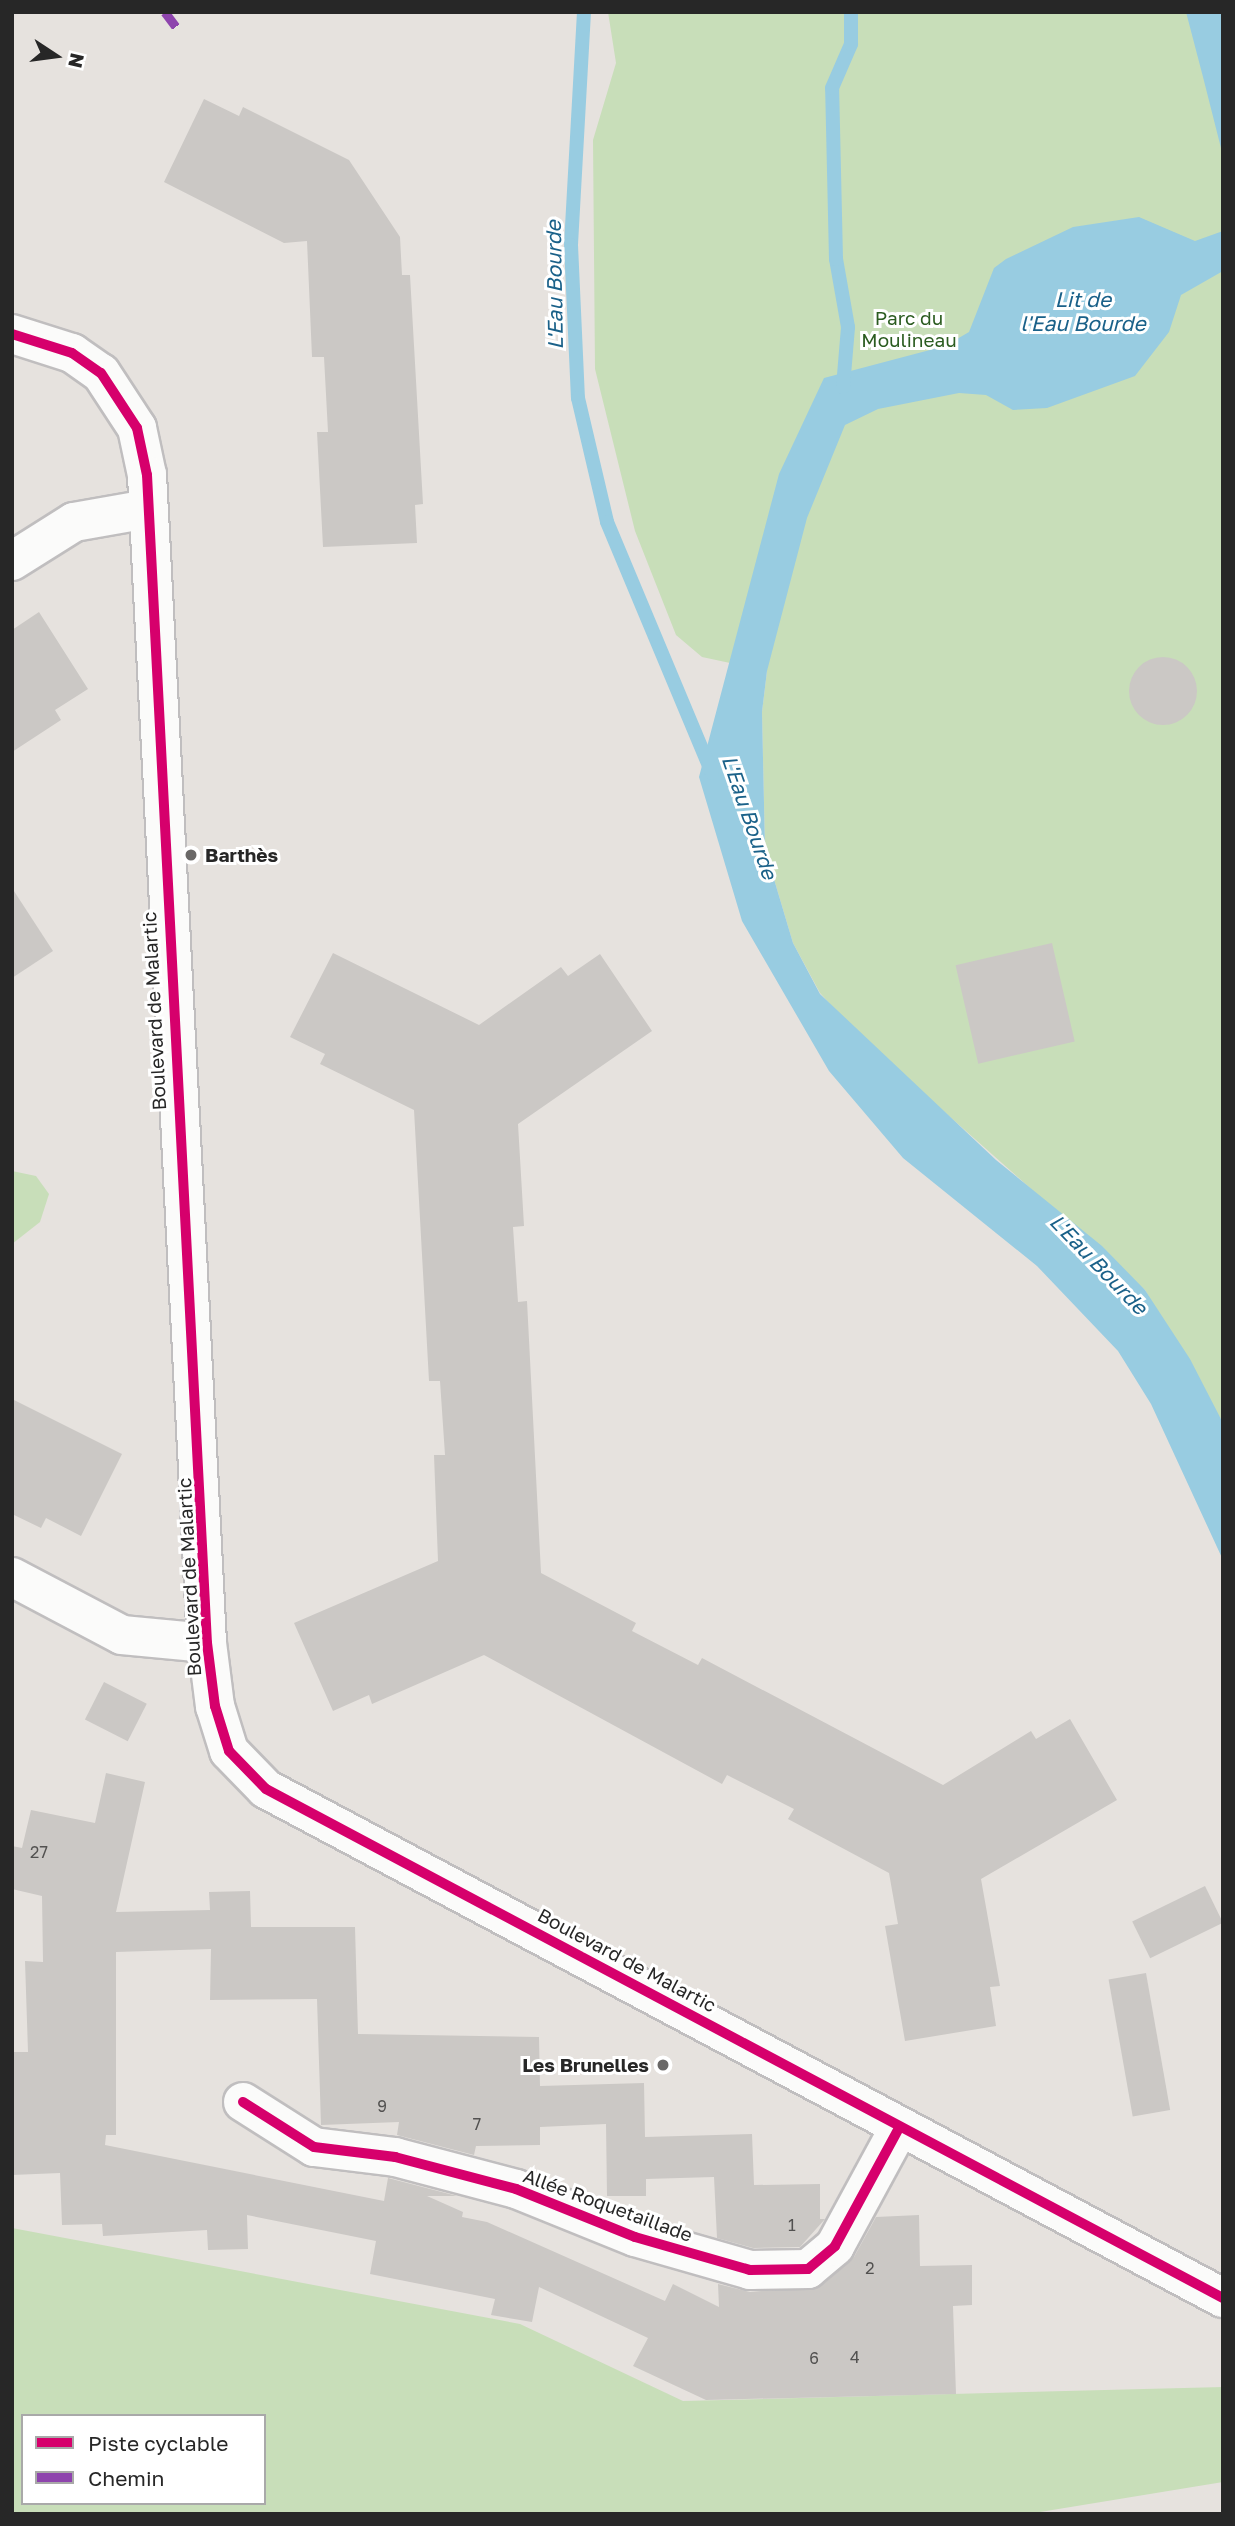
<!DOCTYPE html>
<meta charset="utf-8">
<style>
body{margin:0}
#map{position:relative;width:1235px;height:2526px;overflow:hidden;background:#e6e2de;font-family:"Golos Text",sans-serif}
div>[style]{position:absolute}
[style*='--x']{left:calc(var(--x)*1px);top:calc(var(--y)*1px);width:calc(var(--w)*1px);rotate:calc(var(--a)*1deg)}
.green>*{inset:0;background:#c8deb9}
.water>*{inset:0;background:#98cce1}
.stream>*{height:14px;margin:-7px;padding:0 7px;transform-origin:7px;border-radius:7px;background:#98cce1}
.building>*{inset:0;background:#cbc8c5;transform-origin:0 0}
.round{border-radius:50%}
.roads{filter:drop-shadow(2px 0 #c0bebf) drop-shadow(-2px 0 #c0bebf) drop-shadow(0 2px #c0bebf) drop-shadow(0 -2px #c0bebf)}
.street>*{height:38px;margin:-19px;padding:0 19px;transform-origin:19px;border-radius:19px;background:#fbfbfa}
.secondary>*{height:38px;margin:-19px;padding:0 19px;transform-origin:19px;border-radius:19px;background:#fbfbfa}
.quiet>*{height:9px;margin-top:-4.5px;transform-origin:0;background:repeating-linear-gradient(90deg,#8e44ad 0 18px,transparent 0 27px)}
.cycleway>*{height:10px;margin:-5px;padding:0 5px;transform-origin:5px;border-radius:5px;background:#d6006c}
.dots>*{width:19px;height:19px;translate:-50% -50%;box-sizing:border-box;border:4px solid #fff;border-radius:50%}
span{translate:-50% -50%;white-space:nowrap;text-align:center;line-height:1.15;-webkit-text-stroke:6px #fff;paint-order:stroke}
.number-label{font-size:16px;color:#525150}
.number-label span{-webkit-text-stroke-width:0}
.park-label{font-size:19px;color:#2b5c20}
.poi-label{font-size:19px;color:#272727;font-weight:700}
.left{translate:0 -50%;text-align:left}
.right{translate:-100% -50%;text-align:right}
.street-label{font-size:19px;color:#272727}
.water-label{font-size:21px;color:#1a6189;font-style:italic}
.frame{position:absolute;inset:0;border:14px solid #272727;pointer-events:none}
.legend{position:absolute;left:21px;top:2414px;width:245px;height:91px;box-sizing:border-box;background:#fff;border:2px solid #a9a9a9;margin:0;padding:9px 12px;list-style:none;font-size:21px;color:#272727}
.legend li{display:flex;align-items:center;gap:14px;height:35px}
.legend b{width:35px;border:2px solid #a9a9a9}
.north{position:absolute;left:21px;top:21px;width:70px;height:70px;-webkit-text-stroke:5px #fff;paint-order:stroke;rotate:103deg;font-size:19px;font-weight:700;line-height:28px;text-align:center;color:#272727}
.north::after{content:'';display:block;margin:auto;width:24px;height:32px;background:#272727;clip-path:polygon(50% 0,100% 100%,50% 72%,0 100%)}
</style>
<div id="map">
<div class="green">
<i style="clip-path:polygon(608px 12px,1223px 12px,1223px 1423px,1145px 1290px,860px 1037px,820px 993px,793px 943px,765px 849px,762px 712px,767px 671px,702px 657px,676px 635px,635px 531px,595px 369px,593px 140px,616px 63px)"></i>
<i style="clip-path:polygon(12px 1171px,36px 1176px,49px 1194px,40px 1222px,12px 1244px)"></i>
<i style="clip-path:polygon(evenodd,12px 2228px,520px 2324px,683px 2401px,1223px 2387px,1223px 2482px,1028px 2514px,12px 2514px,12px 2228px,23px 2416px,264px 2416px,264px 2503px,23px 2503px,23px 2416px)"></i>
</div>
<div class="water">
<i style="clip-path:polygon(1186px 12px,1223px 12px,1223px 156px,1203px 77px)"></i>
<i style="clip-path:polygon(1139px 217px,1195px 241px,1223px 231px,1223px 271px,1181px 295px,1169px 332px,1135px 376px,1047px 408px,1013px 410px,986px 395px,959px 393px,878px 409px,845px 425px,807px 518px,767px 671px,762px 712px,765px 849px,793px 943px,820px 994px,996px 1160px,1102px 1246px,1145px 1290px,1190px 1359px,1223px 1423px,1223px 1560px,1151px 1404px,1118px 1351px,1037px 1266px,903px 1158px,829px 1071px,742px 921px,699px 777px,779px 474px,824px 378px,945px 346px,969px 332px,994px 268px,1006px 259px,1073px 227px)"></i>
</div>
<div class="stream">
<i style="--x:584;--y:12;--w:233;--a:93.2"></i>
<i style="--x:571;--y:245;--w:153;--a:87.4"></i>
<i style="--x:578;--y:398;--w:127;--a:76.8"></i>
<i style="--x:607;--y:522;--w:272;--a:67.3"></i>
<i style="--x:843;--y:387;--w:60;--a:-85.2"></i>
<i style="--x:848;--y:327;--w:69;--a:-100"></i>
<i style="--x:836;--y:259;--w:171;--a:-91.3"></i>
<i style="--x:832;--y:88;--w:48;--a:-66.6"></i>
<i style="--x:851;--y:44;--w:32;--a:-90"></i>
</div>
<div class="building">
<i style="clip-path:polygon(204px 99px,239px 116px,243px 107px,349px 160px,400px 237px,402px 275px,410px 275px,423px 504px,415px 505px,417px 543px,323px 547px,317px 432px,328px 432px,324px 357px,312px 357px,307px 241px,284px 243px,164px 182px)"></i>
<i style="clip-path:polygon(39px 612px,88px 689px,55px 710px,61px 720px,12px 752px,12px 630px)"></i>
<i class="round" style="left:1129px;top:657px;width:68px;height:68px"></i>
<i style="clip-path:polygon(12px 888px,53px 951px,12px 978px)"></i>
<i style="left:1052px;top:943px;width:101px;height:99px;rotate:77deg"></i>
<i style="clip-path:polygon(333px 953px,479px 1025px,561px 967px,568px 976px,600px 954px,652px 1031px,518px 1124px,524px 1226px,513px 1227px,518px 1302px,527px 1301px,541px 1573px,636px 1623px,632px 1631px,698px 1665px,702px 1658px,943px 1785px,1031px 1731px,1036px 1739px,1070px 1719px,1117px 1800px,981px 1879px,1000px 1986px,990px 1987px,996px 2026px,905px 2041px,885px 1926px,898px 1924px,889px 1873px,788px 1819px,794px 1809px,727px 1775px,722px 1784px,484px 1655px,372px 1704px,369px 1695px,333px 1711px,294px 1623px,438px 1561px,434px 1455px,445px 1455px,440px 1381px,429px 1381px,414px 1110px,320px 1064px,325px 1054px,290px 1037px)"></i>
<i style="clip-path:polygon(12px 1399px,122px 1454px,81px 1536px,46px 1518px,41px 1528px,12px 1514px)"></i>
<i style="left:104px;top:1682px;width:48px;height:42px;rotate:27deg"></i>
<i style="clip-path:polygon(106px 1773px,145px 1782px,116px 1912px,210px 1910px,209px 1892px,250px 1891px,251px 1927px,355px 1927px,358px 2034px,539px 2037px,540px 2086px,644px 2083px,645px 2137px,752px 2134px,754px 2185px,820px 2184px,820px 2219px,825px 2219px,800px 2247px,753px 2248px,717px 2238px,714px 2177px,646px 2179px,646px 2196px,607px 2196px,606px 2124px,540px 2127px,540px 2145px,476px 2146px,474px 2155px,397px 2135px,399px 2122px,321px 2125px,317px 1999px,210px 2000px,211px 1949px,116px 1952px,116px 2135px,106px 2135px,105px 2145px,384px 2201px,388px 2178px,457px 2196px,427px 2196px,463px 2212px,462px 2217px,487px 2222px,665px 2301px,673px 2284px,719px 2307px,718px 2284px,750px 2292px,821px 2286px,854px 2257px,876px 2217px,919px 2215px,920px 2266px,972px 2265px,972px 2305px,953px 2306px,956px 2394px,706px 2400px,633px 2366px,648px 2338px,539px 2287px,532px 2322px,491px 2315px,495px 2299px,370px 2274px,376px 2241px,247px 2215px,248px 2249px,208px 2250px,207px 2230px,103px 2236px,102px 2224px,62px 2225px,60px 2173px,12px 2175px,12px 2052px,28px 2052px,25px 1961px,43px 1962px,42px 1896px,12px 1889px,12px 1846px,22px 1848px,31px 1810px,95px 1823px)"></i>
<i style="left:1205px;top:1886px;width:41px;height:81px;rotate:64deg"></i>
<i style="left:1146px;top:1973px;width:139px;height:38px;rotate:80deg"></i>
</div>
<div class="roads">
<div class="street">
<i style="--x:12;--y:561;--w:73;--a:-32.2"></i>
<i style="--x:74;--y:522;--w:75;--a:-10"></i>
<i style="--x:12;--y:1577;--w:124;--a:27.8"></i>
<i style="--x:122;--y:1635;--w:85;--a:5.4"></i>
<i style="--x:243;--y:2102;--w:84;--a:32.4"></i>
<i style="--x:314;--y:2147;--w:82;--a:7"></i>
<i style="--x:395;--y:2157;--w:125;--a:14.8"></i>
<i style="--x:516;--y:2189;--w:128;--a:22"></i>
<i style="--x:635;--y:2237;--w:120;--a:16"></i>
<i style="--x:750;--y:2270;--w:58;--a:-1"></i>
<i style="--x:808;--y:2269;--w:35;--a:-40"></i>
<i style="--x:835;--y:2246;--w:134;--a:-61.5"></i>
</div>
<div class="secondary">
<i style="--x:12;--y:334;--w:63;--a:17.6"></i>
<i style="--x:72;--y:353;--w:35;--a:35"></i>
<i style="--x:101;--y:373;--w:66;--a:56.8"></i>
<i style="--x:137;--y:428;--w:48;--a:78"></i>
<i style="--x:147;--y:475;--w:1170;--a:87.06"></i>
<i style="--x:207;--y:1643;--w:64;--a:82.8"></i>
<i style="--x:215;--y:1706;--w:47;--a:72.7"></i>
<i style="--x:229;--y:1751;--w:53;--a:45.8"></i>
<i style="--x:266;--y:1789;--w:1084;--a:28.01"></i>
</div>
</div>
<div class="quiet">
<i style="--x:165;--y:12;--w:20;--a:53"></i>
</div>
<div class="cycleway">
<i style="--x:12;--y:334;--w:63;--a:17.6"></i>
<i style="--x:72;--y:353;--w:35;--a:35"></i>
<i style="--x:101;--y:373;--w:66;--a:56.8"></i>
<i style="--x:137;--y:428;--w:48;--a:78"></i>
<i style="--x:147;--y:475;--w:1170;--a:87.06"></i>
<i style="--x:207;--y:1643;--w:64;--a:82.8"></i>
<i style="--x:215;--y:1706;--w:47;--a:72.7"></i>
<i style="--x:229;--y:1751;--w:53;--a:45.8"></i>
<i style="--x:266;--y:1789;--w:1084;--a:28.01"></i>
<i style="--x:243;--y:2102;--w:84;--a:32.4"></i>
<i style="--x:314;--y:2147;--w:82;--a:7"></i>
<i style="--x:395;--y:2157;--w:125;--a:14.8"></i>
<i style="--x:516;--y:2189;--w:128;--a:22"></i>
<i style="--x:635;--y:2237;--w:120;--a:16"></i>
<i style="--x:750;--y:2270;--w:58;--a:-1"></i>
<i style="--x:808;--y:2269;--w:35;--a:-40"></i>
<i style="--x:835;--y:2246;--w:134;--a:-61.5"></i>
</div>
<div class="dots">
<i style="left:191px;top:855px;background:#6a6867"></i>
<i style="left:663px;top:2065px;background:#6a6867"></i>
</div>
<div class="number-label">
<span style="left:39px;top:1852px">27</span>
<span style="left:382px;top:2106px">9</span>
<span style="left:477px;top:2124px">7</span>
<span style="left:792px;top:2225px">1</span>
<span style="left:870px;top:2268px">2</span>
<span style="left:855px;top:2357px">4</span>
<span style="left:814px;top:2358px">6</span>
</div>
<div class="park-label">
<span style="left:909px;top:329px">Parc du<br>Moulineau</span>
</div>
<div class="poi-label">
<span class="left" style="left:205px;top:855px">Barthès</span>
<span class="right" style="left:649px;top:2065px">Les Brunelles</span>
</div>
<div class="street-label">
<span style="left:154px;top:1011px;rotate:-93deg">Boulevard de Malartic</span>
<span style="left:189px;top:1577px;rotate:-93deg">Boulevard de Malartic</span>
<span style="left:627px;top:1960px;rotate:28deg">Boulevard de Malartic</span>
<span style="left:608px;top:2205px;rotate:20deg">Allée Roquetaillade</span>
</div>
<div class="water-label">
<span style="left:554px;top:285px;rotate:-91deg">L'Eau Bourde</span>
<span style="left:1083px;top:311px">Lit de<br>l'Eau Bourde</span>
<span style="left:750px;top:817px;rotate:71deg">L'Eau Bourde</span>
<span style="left:1099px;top:1264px;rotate:46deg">L'Eau Bourde</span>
</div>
<div class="frame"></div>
<ul class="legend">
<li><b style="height:9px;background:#d6006c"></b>Piste cyclable</li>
<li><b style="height:9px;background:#8e44ad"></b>Chemin</li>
</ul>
<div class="north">N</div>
</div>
